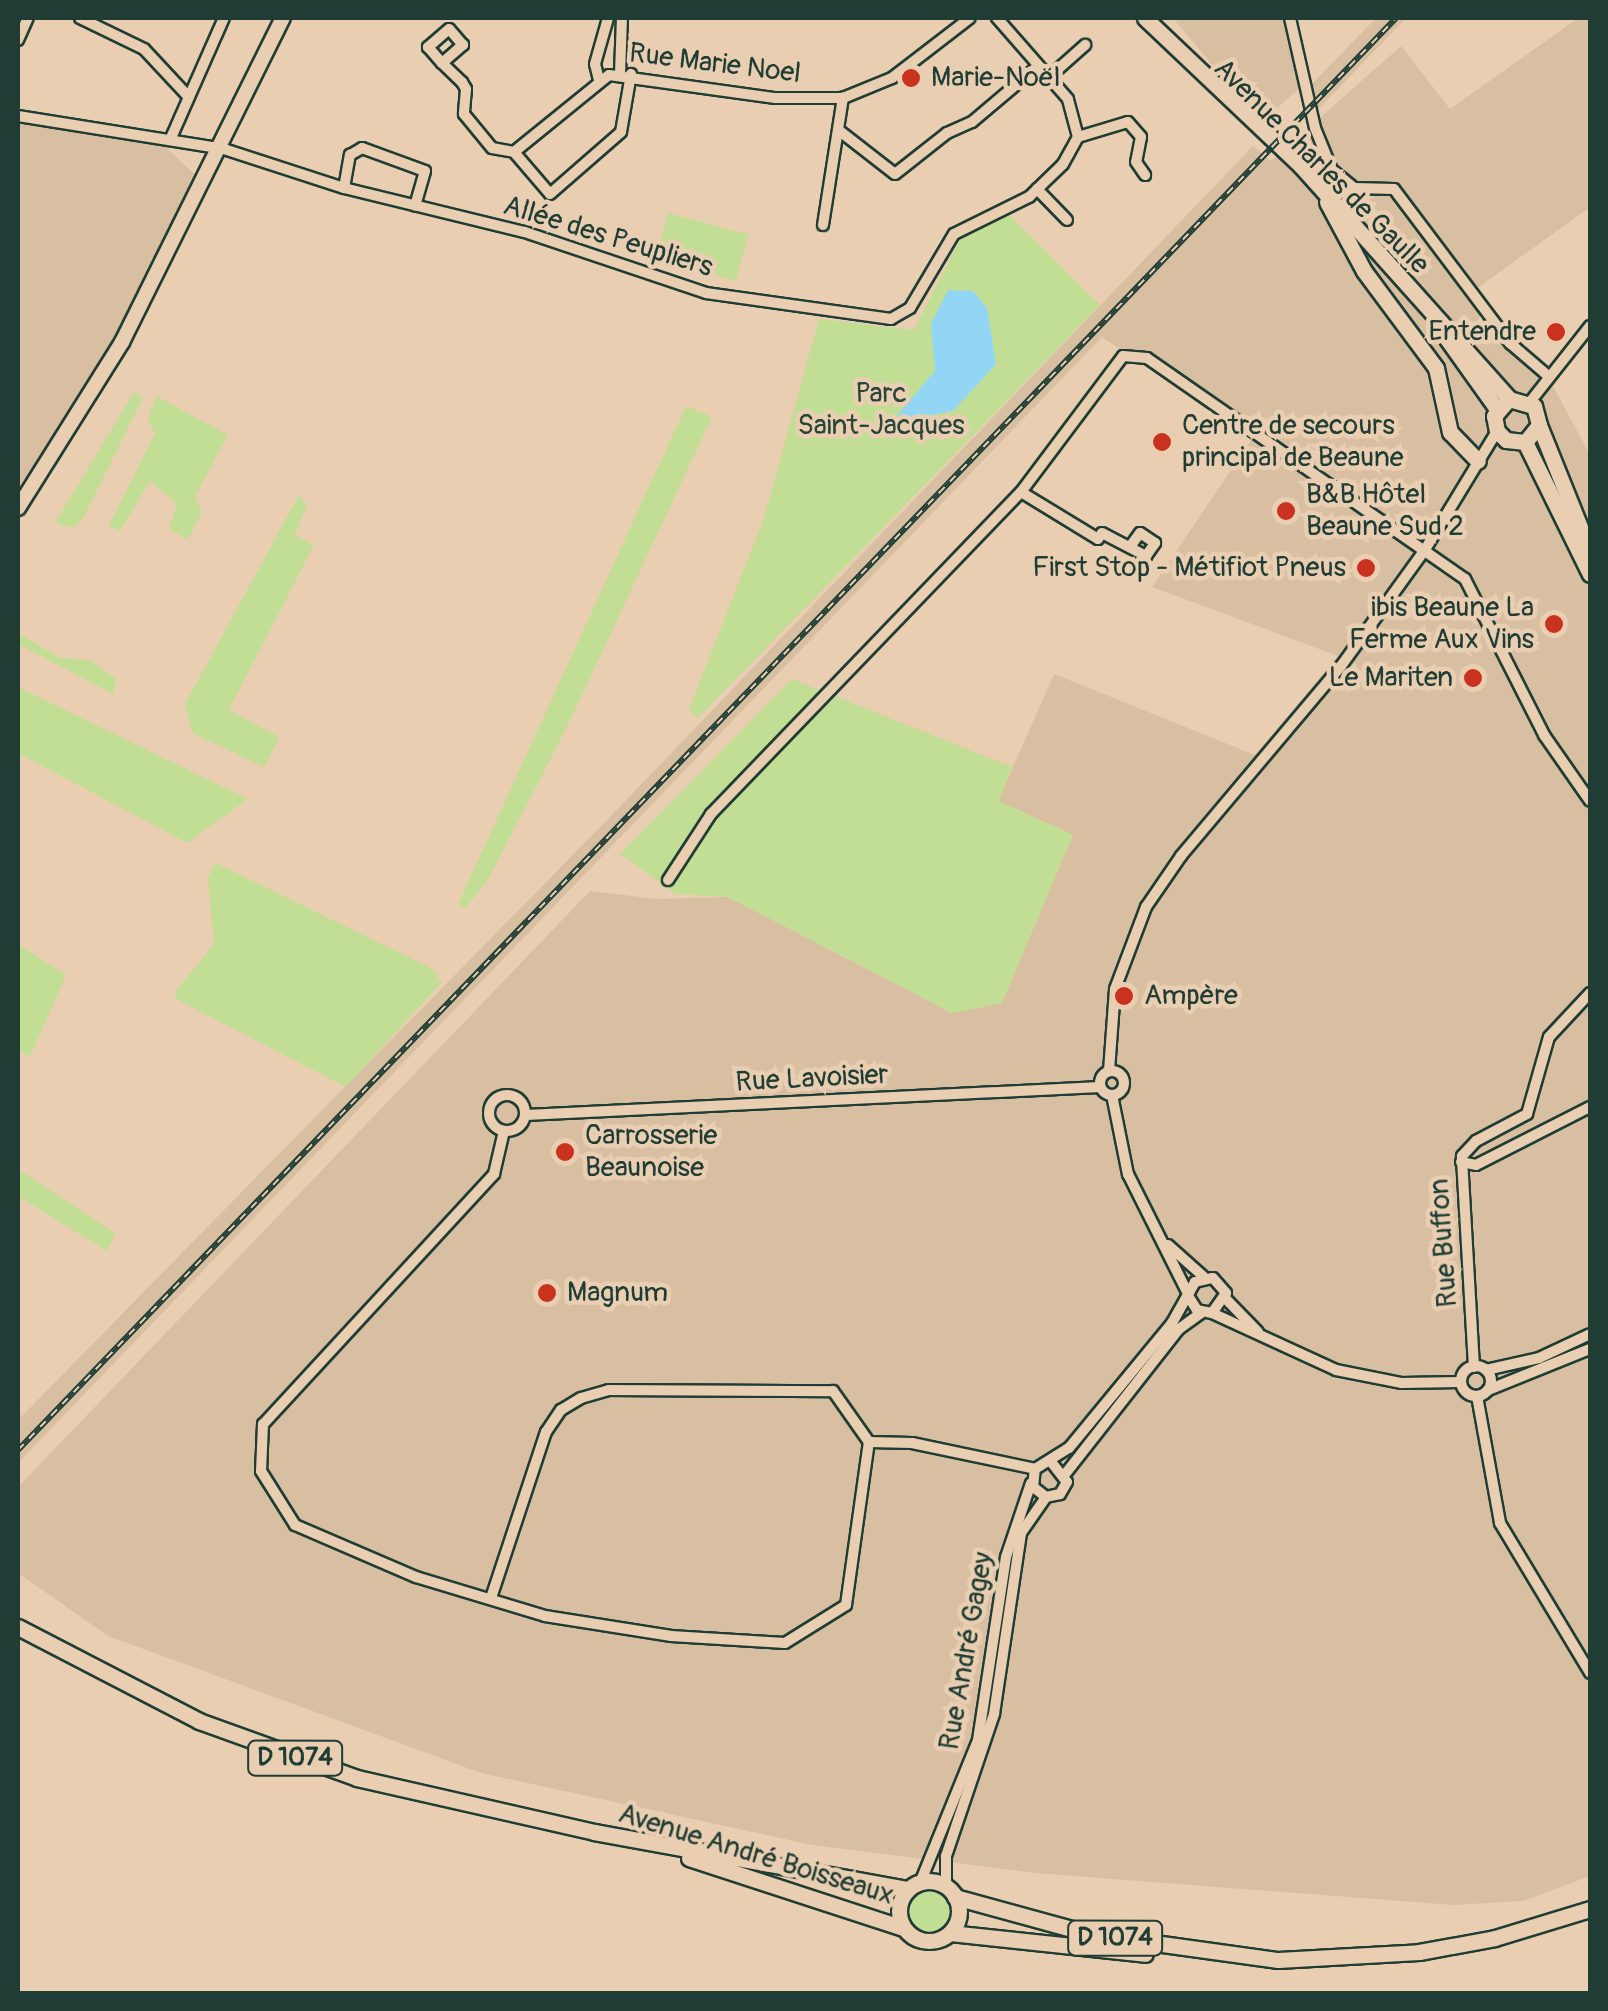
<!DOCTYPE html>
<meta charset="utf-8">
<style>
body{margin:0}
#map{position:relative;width:1608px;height:2011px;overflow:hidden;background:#eaceb1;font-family:Pangolin,sans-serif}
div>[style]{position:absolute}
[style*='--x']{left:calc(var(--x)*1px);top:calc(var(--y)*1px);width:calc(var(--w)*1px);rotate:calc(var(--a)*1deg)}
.built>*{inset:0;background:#d9bfa2}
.green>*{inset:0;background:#c2de95;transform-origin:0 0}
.round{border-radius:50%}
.water>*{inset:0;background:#93d5f5}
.roads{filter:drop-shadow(2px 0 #1f3d34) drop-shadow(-2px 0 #1f3d34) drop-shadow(0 2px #1f3d34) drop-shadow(0 -2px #1f3d34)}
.street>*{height:10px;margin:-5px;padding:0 5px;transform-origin:5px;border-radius:5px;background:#eaceb1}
.street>.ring{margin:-5px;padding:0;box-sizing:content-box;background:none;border:10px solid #eaceb1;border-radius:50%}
.secondary>*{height:14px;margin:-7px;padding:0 7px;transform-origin:7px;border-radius:7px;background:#eaceb1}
.primary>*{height:15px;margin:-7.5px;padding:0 7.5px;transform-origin:7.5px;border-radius:7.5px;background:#eaceb1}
.primary>.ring{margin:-7.5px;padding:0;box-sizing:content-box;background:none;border:15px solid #eaceb1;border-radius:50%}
.rail>*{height:6px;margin-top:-3px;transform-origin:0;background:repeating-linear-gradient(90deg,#eaceb1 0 8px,#1f3d34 0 16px);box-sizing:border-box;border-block:2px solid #1f3d34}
.dots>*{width:28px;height:28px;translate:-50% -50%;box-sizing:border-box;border:5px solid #eaceb1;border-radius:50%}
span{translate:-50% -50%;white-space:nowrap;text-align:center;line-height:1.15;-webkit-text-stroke:9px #eaceb1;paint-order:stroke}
.shield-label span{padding:2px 8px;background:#eaceb1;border:2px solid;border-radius:8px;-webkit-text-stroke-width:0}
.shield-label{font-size:25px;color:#1f3d34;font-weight:700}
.street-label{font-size:28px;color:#1f3d34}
.poi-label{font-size:28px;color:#1f3d34}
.left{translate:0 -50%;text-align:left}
.right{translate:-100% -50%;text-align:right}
.park-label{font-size:28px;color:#274539}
.frame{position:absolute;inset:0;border:20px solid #1f3d34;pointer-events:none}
</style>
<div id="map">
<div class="built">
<i style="clip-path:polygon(1173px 18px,1286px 18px,1304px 85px,1260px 122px)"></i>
<i style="clip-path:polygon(1376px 18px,1406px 18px,1317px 111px,1312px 84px)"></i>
<i style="clip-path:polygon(1578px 18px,1590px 18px,1590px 207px,1472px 292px,1511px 344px,1547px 375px,1590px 455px,1590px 1876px,1523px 1901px,1453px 1905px,1035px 1873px,812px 1845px,481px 1773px,108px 1636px,18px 1573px,18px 1487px,590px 891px,657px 899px,728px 897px,952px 1013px,1001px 1003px,1073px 835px,998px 801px,1054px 674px,1255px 755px,1338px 656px,1152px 587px,1252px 439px,1102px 337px,18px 1463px,18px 1420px,609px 818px,1253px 146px,1271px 161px,1401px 46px,1450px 109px)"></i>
<i style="clip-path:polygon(18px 120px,160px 141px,194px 174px,102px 367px,18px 488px)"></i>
</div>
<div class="green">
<i style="left:668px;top:213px;width:83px;height:48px;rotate:15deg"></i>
<i style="clip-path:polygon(1008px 214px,1100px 305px,697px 719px,689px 709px,764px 518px,819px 319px,914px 330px,962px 235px)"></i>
<i style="clip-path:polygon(134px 392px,143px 398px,84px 517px,75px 527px,60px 525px,56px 521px)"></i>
<i style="clip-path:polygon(156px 396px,228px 435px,195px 497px,202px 512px,188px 540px,169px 529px,177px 504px,150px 481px,120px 531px,109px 526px,155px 433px,148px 420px)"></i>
<i style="clip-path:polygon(686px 406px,712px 417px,568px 725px,489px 878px,465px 909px,458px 904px)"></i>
<i style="clip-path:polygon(299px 495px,307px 506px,295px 535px,314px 545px,229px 710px,279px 737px,264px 767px,192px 733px,185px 704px)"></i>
<i style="clip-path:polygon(18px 633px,60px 658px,90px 660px,116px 679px,113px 694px,18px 644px)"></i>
<i style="clip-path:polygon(792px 679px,1012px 767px,999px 801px,1073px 835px,1002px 1003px,952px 1013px,728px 897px,676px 894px,620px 854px)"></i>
<i style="clip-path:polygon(18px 687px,248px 799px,187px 843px,18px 753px)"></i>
<i style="clip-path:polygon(216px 863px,433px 969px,441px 983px,346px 1087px,176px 999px,175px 992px,214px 944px,208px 877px)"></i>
<i style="clip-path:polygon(18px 944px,66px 975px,30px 1057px,18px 1049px)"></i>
<i style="clip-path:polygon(18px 1169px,115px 1233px,107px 1251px,18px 1196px)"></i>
<i class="round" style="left:908px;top:1890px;width:42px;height:42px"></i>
</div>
<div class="water">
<i style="clip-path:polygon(948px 290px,973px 291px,987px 308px,996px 364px,953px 411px,891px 423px,935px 371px,931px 324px)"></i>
</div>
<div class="roads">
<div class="street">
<i style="--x:80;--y:18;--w:71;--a:25.8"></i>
<i style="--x:144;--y:49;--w:62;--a:47"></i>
<i style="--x:1290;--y:18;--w:113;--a:77.2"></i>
<i style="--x:1315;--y:128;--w:45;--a:68"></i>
<i style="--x:1332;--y:170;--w:28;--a:39"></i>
<i style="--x:1354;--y:188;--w:40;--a:1.4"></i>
<i style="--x:1394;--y:189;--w:194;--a:53"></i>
<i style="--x:1511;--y:344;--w:48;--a:40.7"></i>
<i style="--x:18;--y:40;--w:24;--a:-66"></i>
<i style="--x:442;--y:63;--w:28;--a:-41"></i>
<i style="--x:463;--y:45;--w:21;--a:-131"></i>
<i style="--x:449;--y:29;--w:28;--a:139"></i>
<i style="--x:428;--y:47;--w:21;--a:49"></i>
<i style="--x:442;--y:63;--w:28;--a:44"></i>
<i style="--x:462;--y:82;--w:8;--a:60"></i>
<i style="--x:466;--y:89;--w:25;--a:95"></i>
<i style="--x:464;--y:114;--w:44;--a:50.5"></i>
<i style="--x:492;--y:148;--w:22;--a:10"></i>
<i style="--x:620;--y:74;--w:56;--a:-88"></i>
<i style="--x:1048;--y:78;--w:50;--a:-41.7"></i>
<i style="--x:599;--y:80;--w:16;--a:-104"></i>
<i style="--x:595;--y:64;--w:48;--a:-74.2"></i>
<i style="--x:18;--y:116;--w:209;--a:9.1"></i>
<i style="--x:224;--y:149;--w:126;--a:18"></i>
<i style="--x:344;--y:188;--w:186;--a:13.7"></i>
<i style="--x:525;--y:232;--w:191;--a:18.6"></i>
<i style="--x:706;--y:293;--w:187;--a:8"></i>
<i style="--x:891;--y:319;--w:22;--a:-30"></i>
<i style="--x:910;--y:308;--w:86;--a:-59.3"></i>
<i style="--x:954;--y:234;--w:84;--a:-26.3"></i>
<i style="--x:1029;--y:197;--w:47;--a:-44.1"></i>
<i style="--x:1063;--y:164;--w:31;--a:-61"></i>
<i style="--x:1078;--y:137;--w:39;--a:-105"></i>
<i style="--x:1068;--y:99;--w:108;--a:-131.2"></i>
<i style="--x:841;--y:132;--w:68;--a:37.9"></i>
<i style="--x:895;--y:174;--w:66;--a:-38.3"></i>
<i style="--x:947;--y:133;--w:27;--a:-24"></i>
<i style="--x:972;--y:122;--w:85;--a:-40.2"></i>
<i style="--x:1078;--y:137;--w:52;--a:-16.7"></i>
<i style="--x:1128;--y:122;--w:20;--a:49"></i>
<i style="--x:1141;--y:137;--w:25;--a:101"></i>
<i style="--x:1136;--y:162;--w:16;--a:55"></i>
<i style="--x:171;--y:138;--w:131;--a:-66.2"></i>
<i style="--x:514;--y:152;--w:122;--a:-39"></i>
<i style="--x:609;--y:75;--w:168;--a:7.9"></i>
<i style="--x:775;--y:98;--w:68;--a:0"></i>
<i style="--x:843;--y:98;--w:53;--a:-22.2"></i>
<i style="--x:892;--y:78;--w:98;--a:-37.6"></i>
<i style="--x:514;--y:152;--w:55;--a:49.4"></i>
<i style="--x:550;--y:194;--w:94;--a:-41.1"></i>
<i style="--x:621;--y:132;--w:59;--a:-80.2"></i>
<i style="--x:344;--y:188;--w:34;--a:-80"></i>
<i style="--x:350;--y:155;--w:14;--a:-30"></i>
<i style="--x:362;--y:148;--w:67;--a:20.1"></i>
<i style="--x:425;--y:171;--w:36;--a:106"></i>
<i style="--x:1037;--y:189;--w:43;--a:45.9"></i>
<i style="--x:823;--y:225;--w:129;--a:-81.1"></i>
<i style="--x:1530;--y:402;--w:97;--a:-51.7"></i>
<i style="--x:1021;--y:492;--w:90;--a:31.4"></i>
<i style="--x:1098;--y:539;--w:7;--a:-56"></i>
<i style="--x:1102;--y:533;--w:50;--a:27.6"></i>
<i style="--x:1146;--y:556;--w:16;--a:-55"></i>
<i style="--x:1155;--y:543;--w:18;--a:-146"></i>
<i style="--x:1140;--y:533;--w:17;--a:126"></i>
<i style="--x:668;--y:880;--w:79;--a:-56.9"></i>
<i style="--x:711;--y:814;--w:447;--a:-46.1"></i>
<i style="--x:1021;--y:492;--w:170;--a:-53.1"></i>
<i style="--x:1123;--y:356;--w:24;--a:5"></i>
<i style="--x:1147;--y:358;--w:387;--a:34.8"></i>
<i style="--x:1465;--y:579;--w:175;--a:63.1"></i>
<i style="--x:1544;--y:735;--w:80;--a:55.1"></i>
<i class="ring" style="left:1100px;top:1071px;width:14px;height:14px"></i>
<i style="--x:1109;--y:1071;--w:82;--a:-85.8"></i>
<i style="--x:1115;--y:989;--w:88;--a:-69.3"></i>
<i style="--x:1146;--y:907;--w:62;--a:-55.5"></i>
<i style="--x:1181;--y:856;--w:248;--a:-49.9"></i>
<i style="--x:1341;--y:666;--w:145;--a:-54.2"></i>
<i style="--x:1426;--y:548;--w:137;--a:-58.7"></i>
<i class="ring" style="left:489px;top:1095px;width:26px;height:26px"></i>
<i style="--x:1112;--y:1095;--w:81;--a:78.6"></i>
<i style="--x:1128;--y:1174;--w:134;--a:63.4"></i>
<i style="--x:526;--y:1115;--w:575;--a:-2.79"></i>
<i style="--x:504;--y:1131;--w:44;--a:103.1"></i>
<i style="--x:494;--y:1174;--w:340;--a:132.7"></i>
<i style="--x:263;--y:1424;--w:47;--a:92.4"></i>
<i style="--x:261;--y:1471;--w:64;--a:57.8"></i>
<i style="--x:295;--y:1525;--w:132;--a:23.3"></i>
<i style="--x:416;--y:1577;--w:135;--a:16.8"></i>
<i style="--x:545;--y:1616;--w:128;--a:9"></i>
<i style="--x:671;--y:1636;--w:114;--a:3.5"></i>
<i style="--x:785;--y:1643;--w:72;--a:-31.9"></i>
<i style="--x:846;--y:1605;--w:165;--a:-82"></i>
<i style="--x:1461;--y:1162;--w:15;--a:11"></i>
<i style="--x:1476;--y:1165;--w:128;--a:-27"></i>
<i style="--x:1168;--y:1245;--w:48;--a:41.6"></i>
<i style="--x:1226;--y:1299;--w:46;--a:45.9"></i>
<i style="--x:1212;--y:1313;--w:136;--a:24.7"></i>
<i style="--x:1336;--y:1370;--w:66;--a:11.3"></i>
<i style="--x:1401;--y:1383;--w:60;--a:-1"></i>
<i class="ring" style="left:1461px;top:1366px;width:20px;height:20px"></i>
<i style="--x:1474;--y:1367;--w:211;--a:-93.3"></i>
<i style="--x:1462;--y:1156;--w:21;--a:-47"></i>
<i style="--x:1476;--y:1141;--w:58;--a:-27.9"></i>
<i style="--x:1527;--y:1114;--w:80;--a:-74.1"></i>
<i style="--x:1549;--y:1037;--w:60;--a:-47"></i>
<i style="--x:1486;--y:1370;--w:54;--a:-12.8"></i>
<i style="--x:1539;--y:1358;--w:56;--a:-25.2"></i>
<i style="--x:1488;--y:1390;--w:110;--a:-21.9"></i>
<i style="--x:1477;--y:1396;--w:129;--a:79.7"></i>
<i style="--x:1500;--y:1523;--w:175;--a:59"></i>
<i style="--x:869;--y:1442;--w:43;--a:1.3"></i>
<i style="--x:912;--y:1443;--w:126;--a:11.9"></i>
<i style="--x:1052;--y:1463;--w:24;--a:52"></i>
<i style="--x:1067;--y:1482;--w:14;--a:120"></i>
<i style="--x:1060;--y:1494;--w:14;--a:168"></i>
<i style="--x:1046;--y:1497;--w:16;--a:-142"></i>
<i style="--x:1033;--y:1487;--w:18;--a:-84"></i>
<i style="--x:1035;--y:1469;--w:40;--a:-32"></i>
<i style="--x:1069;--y:1448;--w:162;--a:-50.5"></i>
<i style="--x:1172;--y:1323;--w:47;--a:-60.7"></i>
<i style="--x:1195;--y:1282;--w:18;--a:-13"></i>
<i style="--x:1213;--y:1278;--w:20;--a:49"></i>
<i style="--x:1226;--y:1293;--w:24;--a:125"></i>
<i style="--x:1212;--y:1313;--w:15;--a:-169"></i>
<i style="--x:1197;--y:1310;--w:15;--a:-122"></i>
<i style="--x:1066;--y:1473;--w:183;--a:-51.9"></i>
<i style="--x:1179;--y:1329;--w:27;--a:-36"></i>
<i style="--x:491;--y:1598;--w:175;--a:-71.7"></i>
<i style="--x:546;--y:1432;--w:27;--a:-56"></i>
<i style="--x:561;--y:1410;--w:23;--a:-31"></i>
<i style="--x:581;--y:1398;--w:29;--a:-16"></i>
<i style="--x:609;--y:1390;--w:224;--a:0.3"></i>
<i style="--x:833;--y:1391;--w:62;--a:54.8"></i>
<i style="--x:920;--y:1883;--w:154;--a:-67.9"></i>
<i style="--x:978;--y:1740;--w:185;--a:-81.3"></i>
<i style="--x:1006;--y:1557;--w:78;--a:-71.3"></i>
<i style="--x:946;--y:1887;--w:31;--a:-90"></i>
<i style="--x:946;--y:1856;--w:150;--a:-71.3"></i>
<i style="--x:994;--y:1714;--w:183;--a:-81.5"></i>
<i style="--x:1021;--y:1533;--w:44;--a:-55.2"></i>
</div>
<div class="secondary">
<i style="--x:18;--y:508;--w:196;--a:-57.9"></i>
<i style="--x:122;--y:342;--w:362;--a:-63.6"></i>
</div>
<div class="primary">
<i style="--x:1145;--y:18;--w:215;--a:43.5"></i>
<i style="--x:1301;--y:166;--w:312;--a:48.2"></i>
<i style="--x:1509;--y:399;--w:26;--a:16"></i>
<i style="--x:1534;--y:406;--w:20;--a:75"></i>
<i style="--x:1539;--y:425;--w:22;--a:129"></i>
<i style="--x:1525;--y:442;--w:19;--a:-174"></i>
<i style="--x:1506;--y:440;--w:13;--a:-135"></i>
<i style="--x:1497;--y:431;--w:15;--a:-101"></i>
<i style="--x:1494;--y:416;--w:23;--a:-49"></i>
<i style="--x:1327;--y:202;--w:78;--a:61.8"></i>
<i style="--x:1364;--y:271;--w:121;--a:53.4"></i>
<i style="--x:1436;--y:368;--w:66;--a:77.7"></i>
<i style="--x:1450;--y:432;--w:40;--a:46"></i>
<i style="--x:1447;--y:339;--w:86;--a:54.5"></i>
<i style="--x:1539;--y:425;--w:137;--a:68.1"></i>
<i style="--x:1525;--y:442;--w:147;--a:63.8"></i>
<i style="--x:18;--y:1627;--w:204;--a:27.4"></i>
<i style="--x:199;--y:1721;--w:168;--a:19.8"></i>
<i style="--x:357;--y:1778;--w:243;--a:12.8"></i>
<i style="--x:594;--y:1832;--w:319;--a:10.3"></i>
<i style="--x:689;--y:1858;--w:225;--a:18.1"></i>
<i class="ring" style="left:899px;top:1881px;width:45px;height:45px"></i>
<i style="--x:955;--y:1897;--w:140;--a:15.3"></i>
<i style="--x:1090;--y:1934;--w:190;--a:7.9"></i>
<i style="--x:1278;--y:1960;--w:141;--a:-3.2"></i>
<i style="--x:1419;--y:1952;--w:77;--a:-10.4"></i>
<i style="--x:1495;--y:1938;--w:99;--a:-17"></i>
<i style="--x:950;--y:1933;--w:196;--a:6.1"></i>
</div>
</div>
<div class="rail">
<i style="--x:18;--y:1450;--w:1987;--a:-46.1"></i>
</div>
<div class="dots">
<i style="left:911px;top:78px;background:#c8321e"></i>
<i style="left:1556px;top:332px;background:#c8321e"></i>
<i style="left:1162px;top:442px;background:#c8321e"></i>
<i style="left:1286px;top:511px;background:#c8321e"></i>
<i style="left:1366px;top:568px;background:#c8321e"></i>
<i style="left:1554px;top:624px;background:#c8321e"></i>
<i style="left:1473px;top:678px;background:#c8321e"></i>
<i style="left:1124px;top:996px;background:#c8321e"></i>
<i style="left:565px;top:1152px;background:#c8321e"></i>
<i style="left:547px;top:1293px;background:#c8321e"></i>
</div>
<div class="shield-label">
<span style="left:295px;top:1758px">D 1074</span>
<span style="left:1115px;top:1938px">D 1074</span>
</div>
<div class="street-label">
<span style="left:715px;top:64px;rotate:7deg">Rue Marie Noel</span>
<span style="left:1321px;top:167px;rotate:45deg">Avenue Charles de Gaulle</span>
<span style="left:608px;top:237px;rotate:17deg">Allée des Peupliers</span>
<span style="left:812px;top:1079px;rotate:-3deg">Rue Lavoisier</span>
<span style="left:1444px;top:1243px;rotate:-94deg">Rue Buffon</span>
<span style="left:967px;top:1651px;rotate:-80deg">Rue André Gagey</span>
<span style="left:756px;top:1855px;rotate:17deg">Avenue André Boisseaux</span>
</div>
<div class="poi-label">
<span class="left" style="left:931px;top:78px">Marie-Noël</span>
<span class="right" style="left:1536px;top:332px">Entendre</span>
<span class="left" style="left:1182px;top:442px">Centre de secours<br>principal de Beaune</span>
<span class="left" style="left:1306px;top:511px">B&amp;B Hôtel<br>Beaune Sud 2</span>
<span class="right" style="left:1346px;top:568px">First Stop - Métifiot Pneus</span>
<span class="right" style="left:1534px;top:624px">ibis Beaune La<br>Ferme Aux Vins</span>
<span class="right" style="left:1453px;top:678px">Le Mariten</span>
<span class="left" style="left:1144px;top:996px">Ampère</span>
<span class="left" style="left:585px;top:1152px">Carrosserie<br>Beaunoise</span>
<span class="left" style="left:567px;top:1293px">Magnum</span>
</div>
<div class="park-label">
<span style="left:881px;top:410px">Parc<br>Saint-Jacques</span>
</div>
<div class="frame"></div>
</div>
